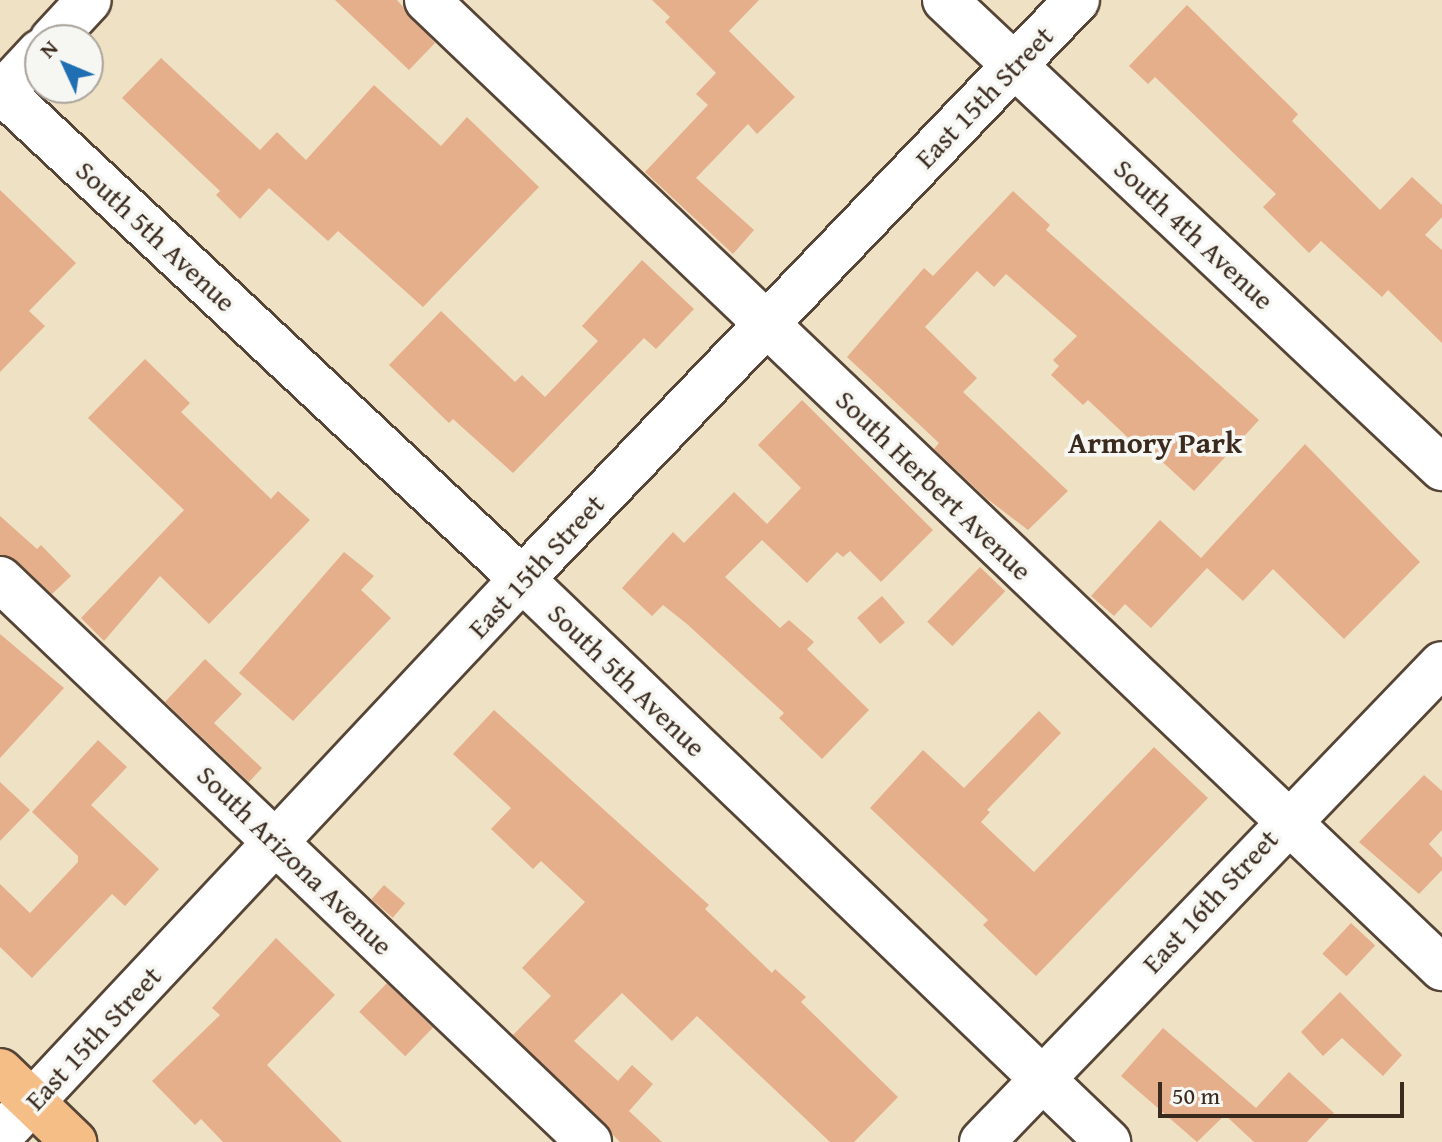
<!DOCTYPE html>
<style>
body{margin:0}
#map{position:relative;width:1442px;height:1142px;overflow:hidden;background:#efe1c3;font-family:"Gentium Book Plus",serif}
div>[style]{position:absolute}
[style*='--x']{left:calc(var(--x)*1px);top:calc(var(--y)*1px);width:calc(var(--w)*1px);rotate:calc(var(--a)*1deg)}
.building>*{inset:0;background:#e5af8c;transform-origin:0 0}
.roads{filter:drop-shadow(2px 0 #564537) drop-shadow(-2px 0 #564537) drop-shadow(0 2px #564537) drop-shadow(0 -2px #564537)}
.minor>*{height:44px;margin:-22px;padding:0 22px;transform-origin:22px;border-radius:22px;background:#fff}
.major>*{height:44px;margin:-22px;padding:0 22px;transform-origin:22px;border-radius:22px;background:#f6be87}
span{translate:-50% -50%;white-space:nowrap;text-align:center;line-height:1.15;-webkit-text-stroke:7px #f6f6f2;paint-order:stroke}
.street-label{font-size:28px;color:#3b2a1e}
.neighbourhood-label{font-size:30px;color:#3b2a1e;font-weight:700}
.north{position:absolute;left:24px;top:24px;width:80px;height:80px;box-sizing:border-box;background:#f6f6f2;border:2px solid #aba49d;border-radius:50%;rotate:314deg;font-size:22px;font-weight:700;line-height:32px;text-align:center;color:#3b2a1e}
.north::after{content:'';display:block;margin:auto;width:28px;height:36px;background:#1f6fb2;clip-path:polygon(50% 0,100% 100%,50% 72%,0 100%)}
.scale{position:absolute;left:1158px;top:1082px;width:246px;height:36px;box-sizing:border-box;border:4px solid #3b2a1e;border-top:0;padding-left:10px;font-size:24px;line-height:28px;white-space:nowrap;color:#3b2a1e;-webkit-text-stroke:6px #f6f6f2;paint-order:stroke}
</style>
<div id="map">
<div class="building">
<i style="clip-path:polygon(335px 0,397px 0,435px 43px,409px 70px)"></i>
<i style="clip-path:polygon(652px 0,759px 0,729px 31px,795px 97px,757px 134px,748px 124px,696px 178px,754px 230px,733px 254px,645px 172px,708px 105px,696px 94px,716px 73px,665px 22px,670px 17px)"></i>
<i style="clip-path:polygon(1187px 5px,1298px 114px,1292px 121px,1380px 210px,1412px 177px,1442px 205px,1442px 217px,1425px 235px,1442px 250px,1442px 343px,1388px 290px,1382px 297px,1321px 241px,1309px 253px,1263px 207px,1276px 194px,1155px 77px,1148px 84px,1129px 66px)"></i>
<i style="clip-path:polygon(161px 58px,260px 150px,277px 132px,306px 160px,374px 85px,441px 146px,467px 117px,539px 187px,423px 307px,338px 231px,328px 241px,269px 188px,240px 219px,216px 195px,220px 191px,122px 98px)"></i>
<i style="clip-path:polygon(0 190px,76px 263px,29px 311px,45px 326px,0 372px)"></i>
<i style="clip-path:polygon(1013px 191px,1050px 225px,1046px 230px,1259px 420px,1194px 491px,1143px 444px,1139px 448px,1088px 400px,1083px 405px,1051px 375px,1059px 366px,1053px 360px,1077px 336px,1006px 274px,994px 287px,977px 271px,925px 327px,977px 378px,963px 392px,1068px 491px,1028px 530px,986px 498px,934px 449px,939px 443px,847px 357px,924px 268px,933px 276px)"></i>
<i style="clip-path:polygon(642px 260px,694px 309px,656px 349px,644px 338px,513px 473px,453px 419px,449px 423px,389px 365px,441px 311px,515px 382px,522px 375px,545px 397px,598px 341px,582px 326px)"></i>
<i style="clip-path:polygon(145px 359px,190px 403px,181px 412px,271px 499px,278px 491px,310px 520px,209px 624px,160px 576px,104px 641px,81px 618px,184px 510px,88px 418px)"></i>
<i style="clip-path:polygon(802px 400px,933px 530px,881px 582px,850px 551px,843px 557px,837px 552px,807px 583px,762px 540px,725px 577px,780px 628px,789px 620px,814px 642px,807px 649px,869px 710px,822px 759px,779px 718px,784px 713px,687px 624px,663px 605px,652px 616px,622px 588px,673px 532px,684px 543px,734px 492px,767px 524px,801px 488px,758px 445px)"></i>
<i style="clip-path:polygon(1305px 444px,1420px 562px,1344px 639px,1273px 569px,1243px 601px,1207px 568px,1151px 628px,1125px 604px,1114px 616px,1091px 596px,1160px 520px,1201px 558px)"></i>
<i style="clip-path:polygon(0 516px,37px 549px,41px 545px,71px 576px,52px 594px,17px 561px,0 555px)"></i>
<i style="clip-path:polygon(344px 552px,374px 576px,361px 590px,391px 618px,293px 721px,239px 673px)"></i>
<i style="left:980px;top:567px;width:35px;height:76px;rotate:44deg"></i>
<i style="left:882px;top:596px;width:35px;height:33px;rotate:49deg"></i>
<i style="clip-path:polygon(0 634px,64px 688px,0 758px)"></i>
<i style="clip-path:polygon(205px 659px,242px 694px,214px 723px,262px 768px,249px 782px,165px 702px)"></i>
<i style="clip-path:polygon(494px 710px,709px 905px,705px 909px,772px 973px,775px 969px,806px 997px,801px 1002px,898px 1097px,854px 1142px,830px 1142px,697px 1016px,672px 1041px,622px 993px,574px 1041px,618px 1081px,632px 1065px,653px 1084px,629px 1111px,662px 1142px,620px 1142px,513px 1035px,551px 996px,522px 968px,585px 902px,541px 861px,533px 869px,491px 829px,511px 808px,453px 754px)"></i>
<i style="clip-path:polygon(1039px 711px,1061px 733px,987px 810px,990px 812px,981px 822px,1034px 872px,1154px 747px,1208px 798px,1036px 976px,983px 925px,988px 920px,870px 808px,923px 750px,964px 788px)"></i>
<i style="clip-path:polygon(98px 740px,127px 767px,91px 805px,159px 869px,125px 906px,112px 894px,32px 978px,0 947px,0 884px,30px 913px,78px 862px,78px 856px,32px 812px)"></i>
<i style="clip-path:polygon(1424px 775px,1442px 791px,1442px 830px,1429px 844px,1442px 858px,1442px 870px,1419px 894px,1359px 842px)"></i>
<i style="clip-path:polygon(0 782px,30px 810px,0 841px)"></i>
<i style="left:384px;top:885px;width:28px;height:19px;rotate:41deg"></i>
<i style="left:1351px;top:923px;width:33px;height:42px;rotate:43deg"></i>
<i style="clip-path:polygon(276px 938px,335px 995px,267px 1065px,342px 1142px,223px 1142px,201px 1119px,195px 1125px,152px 1081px,220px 1015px,212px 1008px)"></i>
<i style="left:387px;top:983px;width:64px;height:40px;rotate:44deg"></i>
<i style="clip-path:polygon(1340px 992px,1402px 1055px,1383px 1076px,1342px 1038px,1323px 1056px,1301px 1032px)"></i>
<i style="clip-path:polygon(1163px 1028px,1256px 1108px,1289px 1072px,1334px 1113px,1307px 1142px,1254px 1142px,1225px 1115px,1197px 1142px,1121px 1076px)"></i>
</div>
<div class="roads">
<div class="minor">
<i style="--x:427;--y:0;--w:1403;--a:43.64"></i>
<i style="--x:945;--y:0;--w:683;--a:43.28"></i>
<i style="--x:52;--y:40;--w:54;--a:-47.2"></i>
<i style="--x:2;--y:92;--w:712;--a:43.12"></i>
<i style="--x:522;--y:579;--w:813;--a:43.85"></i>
<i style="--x:0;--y:95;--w:59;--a:-47.1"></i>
<i style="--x:0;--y:579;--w:815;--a:43.71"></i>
<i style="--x:0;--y:1136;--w:763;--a:-46.86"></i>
<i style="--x:522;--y:579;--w:802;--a:-46.21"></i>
<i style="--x:982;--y:1142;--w:663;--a:-46.1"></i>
</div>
<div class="major">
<i style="--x:0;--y:1071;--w:103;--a:43.8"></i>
</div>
</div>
<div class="street-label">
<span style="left:984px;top:97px;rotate:-46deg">East 15th Street</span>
<span style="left:1194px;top:234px;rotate:43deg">South 4th Avenue</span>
<span style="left:156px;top:236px;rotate:43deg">South 5th Avenue</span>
<span style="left:934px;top:485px;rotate:44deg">South Herbert Avenue</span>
<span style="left:536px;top:566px;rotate:-47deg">East 15th Street</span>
<span style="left:627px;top:680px;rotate:44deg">South 5th Avenue</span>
<span style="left:295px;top:860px;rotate:44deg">South Arizona Avenue</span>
<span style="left:1210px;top:901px;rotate:-47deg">East 16th Street</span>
<span style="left:93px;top:1038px;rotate:-47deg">East 15th Street</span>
</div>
<div class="neighbourhood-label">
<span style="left:1155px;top:442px">Armory Park</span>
</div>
<div class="north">N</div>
<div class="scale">50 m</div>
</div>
